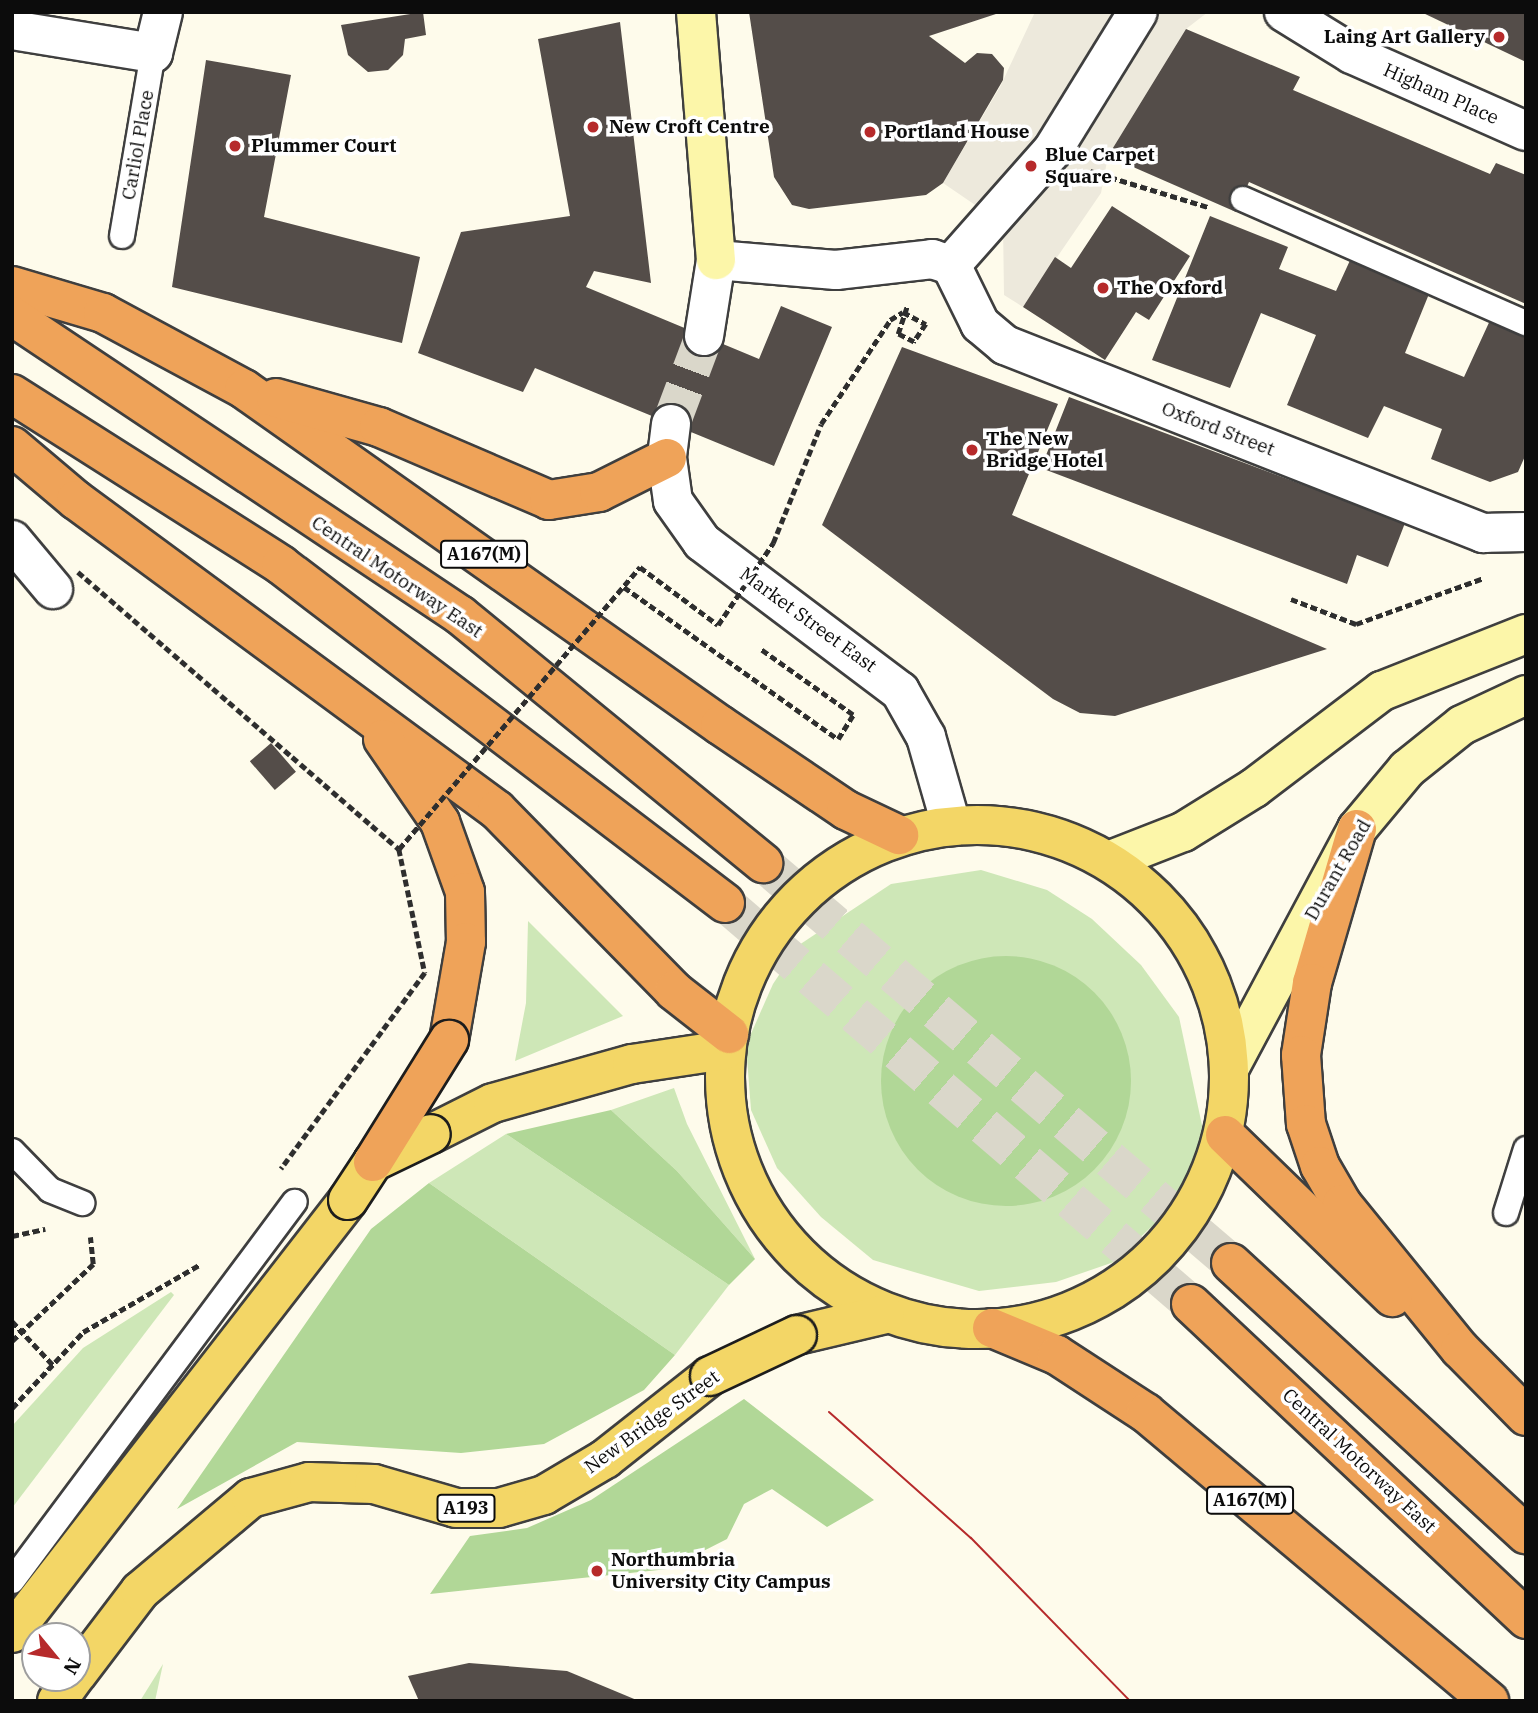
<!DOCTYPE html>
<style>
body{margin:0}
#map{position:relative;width:1538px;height:1713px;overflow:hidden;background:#fefbeb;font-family:"IBM Plex Serif",serif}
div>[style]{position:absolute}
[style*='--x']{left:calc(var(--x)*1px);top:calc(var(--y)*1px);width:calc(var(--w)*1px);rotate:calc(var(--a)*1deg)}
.green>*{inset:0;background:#cee7b7}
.forest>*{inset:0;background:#b1d797}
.round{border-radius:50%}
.plaza>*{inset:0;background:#ede9dc}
.building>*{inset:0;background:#544d49;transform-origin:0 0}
.street-tunnel>*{height:38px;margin-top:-19px;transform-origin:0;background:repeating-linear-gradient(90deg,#dad7ca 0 38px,transparent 0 57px)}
.highway-tunnel>*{height:38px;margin-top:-19px;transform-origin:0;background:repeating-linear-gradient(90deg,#dad7ca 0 38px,transparent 0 57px)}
.path>*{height:4.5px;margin-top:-2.25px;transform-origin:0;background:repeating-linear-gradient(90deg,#2e2e2e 0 7px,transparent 0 10.5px)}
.roads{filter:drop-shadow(2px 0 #3f3f3f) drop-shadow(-2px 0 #3f3f3f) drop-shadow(0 2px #3f3f3f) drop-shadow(0 -2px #3f3f3f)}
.lane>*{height:24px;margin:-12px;padding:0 12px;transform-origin:12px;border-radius:12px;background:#fff}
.street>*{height:38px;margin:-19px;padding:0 19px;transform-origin:19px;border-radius:19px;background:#fff}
.secondary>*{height:38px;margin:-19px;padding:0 19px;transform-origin:19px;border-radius:19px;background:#fcf6a9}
.primary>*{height:38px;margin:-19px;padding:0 19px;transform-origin:19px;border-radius:19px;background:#f3d666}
.primary>.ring{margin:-19px;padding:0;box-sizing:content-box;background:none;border:38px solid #f3d666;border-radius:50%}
.highway>*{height:38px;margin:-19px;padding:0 19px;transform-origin:19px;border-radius:19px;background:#efa359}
.tram>*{height:2px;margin:-1px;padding:0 1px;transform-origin:1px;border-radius:1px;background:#b62a2b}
.path-bridge>*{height:4.5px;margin-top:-2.25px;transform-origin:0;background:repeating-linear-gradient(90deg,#2e2e2e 0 7px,transparent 0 10.5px)}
.bridges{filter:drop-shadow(2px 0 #1d1d1d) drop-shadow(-2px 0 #1d1d1d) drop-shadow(0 2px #1d1d1d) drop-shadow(0 -2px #1d1d1d)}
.primary-bridge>*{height:38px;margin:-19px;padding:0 19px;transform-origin:19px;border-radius:19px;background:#f3d666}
.highway-bridge>*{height:38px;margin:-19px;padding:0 19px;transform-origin:19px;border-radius:19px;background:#efa359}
.dots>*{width:19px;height:19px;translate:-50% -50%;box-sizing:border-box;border:4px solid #fff;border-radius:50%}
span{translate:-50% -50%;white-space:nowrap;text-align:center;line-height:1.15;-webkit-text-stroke:7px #fff;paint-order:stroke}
.shield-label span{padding:2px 5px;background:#fff;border:2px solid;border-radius:5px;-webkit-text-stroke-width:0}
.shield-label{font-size:18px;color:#0c0c0c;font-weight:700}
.poi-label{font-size:19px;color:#0c0c0c;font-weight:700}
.right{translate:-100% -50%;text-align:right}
.left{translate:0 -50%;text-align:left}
.street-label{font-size:19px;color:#0c0c0c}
.frame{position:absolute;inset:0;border:14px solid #0c0c0c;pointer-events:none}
.north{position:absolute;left:21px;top:1622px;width:70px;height:70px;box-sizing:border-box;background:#fff;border:2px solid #9e9e9e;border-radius:50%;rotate:120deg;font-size:19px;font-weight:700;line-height:28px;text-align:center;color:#0c0c0c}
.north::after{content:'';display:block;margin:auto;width:24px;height:32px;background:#b62a2b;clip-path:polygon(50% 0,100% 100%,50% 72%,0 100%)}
</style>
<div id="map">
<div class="green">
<i style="clip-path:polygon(981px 870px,1047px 890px,1092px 919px,1141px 965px,1179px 1017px,1203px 1130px,1192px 1176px,1163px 1216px,1114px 1262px,1056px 1282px,979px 1291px,873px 1260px,821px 1217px,777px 1168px,751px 1110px,746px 1045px,773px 984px,799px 945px,891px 884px)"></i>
<i style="clip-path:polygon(528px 921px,623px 1016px,515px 1061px,526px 1003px)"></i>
<i style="clip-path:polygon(674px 1088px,687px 1124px,755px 1259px,677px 1171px,611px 1110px)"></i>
<i style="clip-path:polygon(506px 1134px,729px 1285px,675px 1355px,429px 1183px)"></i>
<i style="clip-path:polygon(171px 1292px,174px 1295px,12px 1508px,12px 1426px,83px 1348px)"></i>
<i style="clip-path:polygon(163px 1664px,155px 1701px,140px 1701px)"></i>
</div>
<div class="forest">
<i class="round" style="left:881px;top:956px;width:250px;height:250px"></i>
<i style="clip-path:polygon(611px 1110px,677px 1171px,755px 1259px,729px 1285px,506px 1134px)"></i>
<i style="clip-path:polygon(429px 1183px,675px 1355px,644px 1390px,544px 1444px,461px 1453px,297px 1442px,177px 1509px,371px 1229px)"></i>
<i style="clip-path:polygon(744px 1399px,874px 1500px,827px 1527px,772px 1489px,744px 1504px,727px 1539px,668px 1569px,430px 1594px,470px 1536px,527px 1528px,591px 1500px)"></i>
</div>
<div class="plaza">
<i style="clip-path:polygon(1035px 12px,1208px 12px,1186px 29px,1108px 156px,1101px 193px,1023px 307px,1004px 295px,1003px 224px,943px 183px,1000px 87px)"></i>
</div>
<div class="building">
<i style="clip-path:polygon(423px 12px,426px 35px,405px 39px,403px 55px,388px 70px,368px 72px,348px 55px,341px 25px)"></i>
<i style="clip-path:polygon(749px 12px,1002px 12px,929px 36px,965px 63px,977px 53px,992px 54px,1004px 68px,1003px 80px,943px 183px,926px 195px,809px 209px,792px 205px,774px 177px)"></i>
<i style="clip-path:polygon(1421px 12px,1526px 12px,1526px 62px)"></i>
<i style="clip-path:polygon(620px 22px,651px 283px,594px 271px,586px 287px,759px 359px,781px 306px,832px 327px,774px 466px,535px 368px,523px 392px,418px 353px,461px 232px,570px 216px,538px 39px)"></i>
<i style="clip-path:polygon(1186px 29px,1300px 77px,1293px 90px,1490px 174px,1496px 163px,1526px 175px,1526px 304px,1249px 182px,1236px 212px,1108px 156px)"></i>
<i style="clip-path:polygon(206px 60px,291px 75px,264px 217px,420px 257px,402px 343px,172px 287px)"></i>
<i style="clip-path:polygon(1112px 206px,1190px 256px,1149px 320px,1136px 312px,1105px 360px,1023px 307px,1055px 257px,1071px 268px)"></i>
<i style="clip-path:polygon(1210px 216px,1288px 247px,1279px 269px,1336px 291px,1352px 256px,1431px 289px,1405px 353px,1464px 377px,1492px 316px,1526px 331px,1526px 454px,1518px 472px,1490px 482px,1431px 459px,1442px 429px,1384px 406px,1368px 438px,1287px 405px,1316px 335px,1261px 313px,1230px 388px,1152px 360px)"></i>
<i style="clip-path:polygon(902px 347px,1058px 404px,1012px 515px,1327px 649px,1115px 716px,1080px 713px,1053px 699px,822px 525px)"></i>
<i style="clip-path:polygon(1069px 397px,1405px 523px,1388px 567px,1357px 555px,1347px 584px,1041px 468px)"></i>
<i style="left:271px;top:743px;width:38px;height:28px;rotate:49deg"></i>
<i style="clip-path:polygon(469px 1663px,567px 1671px,639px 1701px,419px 1701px,408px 1676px)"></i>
</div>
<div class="street-tunnel">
<i style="--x:671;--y:424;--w:94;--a:-69.4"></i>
</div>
<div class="highway-tunnel">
<i style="--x:763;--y:863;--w:616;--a:40.52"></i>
<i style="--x:725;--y:903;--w:615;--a:40.71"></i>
</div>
<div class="path">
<i style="--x:1090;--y:171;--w:123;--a:17"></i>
<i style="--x:898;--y:334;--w:29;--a:-72"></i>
<i style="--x:1291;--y:599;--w:70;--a:21"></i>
<i style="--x:1356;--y:624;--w:136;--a:-19.8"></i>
<i style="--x:12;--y:1236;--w:34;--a:-12"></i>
<i style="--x:12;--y:1321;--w:60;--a:47"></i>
<i style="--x:12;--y:1341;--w:112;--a:-43.5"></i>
<i style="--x:93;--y:1264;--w:27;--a:-96"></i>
<i style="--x:12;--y:1408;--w:104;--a:-46.9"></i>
<i style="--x:83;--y:1332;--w:136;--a:-30"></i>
</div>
<div class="roads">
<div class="lane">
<i style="--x:1243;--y:199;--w:309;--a:23.7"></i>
<i style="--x:122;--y:236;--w:186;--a:-80.4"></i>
<i style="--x:12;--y:1151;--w:54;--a:45.7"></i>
<i style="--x:50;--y:1190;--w:35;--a:22"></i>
<i style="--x:1506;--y:1213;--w:67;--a:-72.6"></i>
<i style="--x:12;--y:1581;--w:473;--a:-53.3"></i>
</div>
<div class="street">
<i style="--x:1284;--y:12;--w:80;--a:31.7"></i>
<i style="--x:1352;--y:54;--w:190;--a:23.9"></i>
<i style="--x:12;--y:30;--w:143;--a:9.3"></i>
<i style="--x:153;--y:53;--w:42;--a:-76.3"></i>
<i style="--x:951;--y:265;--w:66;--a:63.8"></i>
<i style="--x:980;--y:324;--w:33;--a:40"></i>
<i style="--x:1005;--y:345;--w:514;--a:21.47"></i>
<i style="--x:1483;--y:533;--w:43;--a:-1.3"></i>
<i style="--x:951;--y:265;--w:152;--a:-48.5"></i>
<i style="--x:1052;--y:151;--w:163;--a:-58.3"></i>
<i style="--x:704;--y:336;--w:77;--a:-81"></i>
<i style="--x:716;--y:260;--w:120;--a:4.8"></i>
<i style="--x:836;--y:270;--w:97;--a:-6.5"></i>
<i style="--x:932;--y:259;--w:20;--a:18"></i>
<i style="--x:671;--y:424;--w:34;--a:97"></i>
<i style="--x:667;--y:458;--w:43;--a:82.1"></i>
<i style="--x:673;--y:501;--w:50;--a:54.7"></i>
<i style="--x:702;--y:542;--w:248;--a:37"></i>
<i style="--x:900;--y:691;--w:53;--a:60.5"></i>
<i style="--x:926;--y:737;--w:91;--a:74"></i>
<i style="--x:12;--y:540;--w:64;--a:50.1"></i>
</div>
<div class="secondary">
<i style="--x:696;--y:12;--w:249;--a:85.4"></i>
<i style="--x:1111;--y:860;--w:77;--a:-21.3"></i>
<i style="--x:1183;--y:832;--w:84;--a:-31.8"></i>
<i style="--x:1254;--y:788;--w:161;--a:-37.2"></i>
<i style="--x:1382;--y:691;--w:155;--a:-21.6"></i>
<i style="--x:1231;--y:1065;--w:268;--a:-61.9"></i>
<i style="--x:1357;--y:829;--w:78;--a:-50.2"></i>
<i style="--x:1407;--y:769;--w:70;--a:-38.7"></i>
<i style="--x:1462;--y:725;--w:71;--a:-25.1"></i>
</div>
<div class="primary">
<i class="ring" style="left:725px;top:825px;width:466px;height:466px"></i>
<i style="--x:431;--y:1134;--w:69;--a:-26.6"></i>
<i style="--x:493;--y:1103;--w:144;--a:-15.7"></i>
<i style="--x:632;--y:1064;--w:94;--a:-8.6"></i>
<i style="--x:797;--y:1335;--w:90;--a:-13.4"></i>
<i style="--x:12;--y:1633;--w:548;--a:-52.19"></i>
<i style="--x:77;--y:1674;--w:104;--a:-52.8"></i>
<i style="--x:140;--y:1591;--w:145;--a:-40"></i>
<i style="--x:251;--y:1498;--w:60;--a:-15.4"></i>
<i style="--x:309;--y:1482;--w:65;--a:1.8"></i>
<i style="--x:374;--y:1484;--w:85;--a:16.3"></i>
<i style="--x:456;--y:1508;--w:43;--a:0"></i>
<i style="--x:499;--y:1508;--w:47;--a:-16.1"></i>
<i style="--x:544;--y:1495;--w:71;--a:-30.5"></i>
<i style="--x:605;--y:1459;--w:134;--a:-38.3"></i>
<i style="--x:57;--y:1701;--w:29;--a:-54"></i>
</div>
<div class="highway">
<i style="--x:12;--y:286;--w:95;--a:16.5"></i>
<i style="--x:103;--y:313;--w:160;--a:28.3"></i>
<i style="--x:244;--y:389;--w:583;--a:35.22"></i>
<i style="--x:720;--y:725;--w:152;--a:34"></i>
<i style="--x:846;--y:810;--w:59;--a:25.3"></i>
<i style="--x:12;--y:316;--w:539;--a:33.72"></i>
<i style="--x:460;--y:615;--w:392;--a:39.3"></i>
<i style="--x:12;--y:394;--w:319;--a:32.4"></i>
<i style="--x:281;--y:565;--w:558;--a:37.28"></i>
<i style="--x:276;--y:398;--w:107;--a:15.7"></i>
<i style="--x:379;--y:427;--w:185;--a:23.2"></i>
<i style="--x:549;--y:500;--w:51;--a:-9.1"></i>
<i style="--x:599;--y:492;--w:76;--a:-26.6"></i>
<i style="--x:12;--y:446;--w:84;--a:40.2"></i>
<i style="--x:76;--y:500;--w:523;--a:36.37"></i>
<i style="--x:497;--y:810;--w:253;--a:45.6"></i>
<i style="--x:674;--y:991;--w:70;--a:38"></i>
<i style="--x:383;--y:739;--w:101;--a:55.5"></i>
<i style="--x:440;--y:822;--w:74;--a:70.3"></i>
<i style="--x:465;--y:892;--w:50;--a:88.9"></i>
<i style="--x:466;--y:942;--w:99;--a:99.8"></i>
<i style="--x:1357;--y:829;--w:160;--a:106.3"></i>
<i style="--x:1312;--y:983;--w:73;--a:98.7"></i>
<i style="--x:1301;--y:1055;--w:69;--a:85.9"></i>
<i style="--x:1306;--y:1124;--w:44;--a:71.6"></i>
<i style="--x:1320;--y:1166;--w:44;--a:59.9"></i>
<i style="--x:1342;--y:1204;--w:187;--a:50.9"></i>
<i style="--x:1460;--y:1349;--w:94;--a:45.4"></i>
<i style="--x:1225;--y:1135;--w:233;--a:44.1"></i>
<i style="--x:1231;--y:1263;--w:401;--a:42.6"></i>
<i style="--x:1191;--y:1304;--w:460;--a:43.2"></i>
<i style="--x:992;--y:1328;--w:70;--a:22.6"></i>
<i style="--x:1057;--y:1355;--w:106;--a:33.1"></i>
<i style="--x:1146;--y:1413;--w:448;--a:40"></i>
</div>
</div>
<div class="tram">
<i style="--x:829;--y:1412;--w:190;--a:41.6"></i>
<i style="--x:971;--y:1538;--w:228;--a:45.7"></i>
</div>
<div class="path-bridge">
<i style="--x:78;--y:572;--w:424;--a:40.8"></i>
<i style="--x:399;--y:849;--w:127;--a:78.2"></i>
<i style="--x:425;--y:973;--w:243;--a:126.3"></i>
<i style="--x:624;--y:587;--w:262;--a:35.4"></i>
<i style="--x:838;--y:739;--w:28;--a:-58"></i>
<i style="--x:853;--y:715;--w:114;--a:-144.6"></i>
<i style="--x:399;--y:849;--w:371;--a:-49.5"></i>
<i style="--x:640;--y:567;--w:97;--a:36.6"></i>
<i style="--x:718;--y:625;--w:99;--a:-56.1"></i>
<i style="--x:773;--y:543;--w:128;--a:-68"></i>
<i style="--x:821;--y:424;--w:125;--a:-56.4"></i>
<i style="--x:890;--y:320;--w:15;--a:-32"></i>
<i style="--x:903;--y:312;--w:26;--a:28"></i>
<i style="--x:926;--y:324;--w:22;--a:124"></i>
<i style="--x:914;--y:342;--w:18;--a:-153"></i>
</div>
<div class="bridges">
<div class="primary-bridge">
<i style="--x:348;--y:1200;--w:45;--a:-56.7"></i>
<i style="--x:373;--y:1162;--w:64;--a:-25.8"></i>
<i style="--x:710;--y:1376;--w:96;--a:-25.2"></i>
</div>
<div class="highway-bridge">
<i style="--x:373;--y:1162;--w:144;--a:-58.1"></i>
</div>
</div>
<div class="dots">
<i style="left:1499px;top:37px;background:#b62a2b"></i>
<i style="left:593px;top:127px;background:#b62a2b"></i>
<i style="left:870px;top:132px;background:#b62a2b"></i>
<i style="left:235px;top:146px;background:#b62a2b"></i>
<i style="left:1031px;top:166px;background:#b62a2b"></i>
<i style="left:1103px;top:288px;background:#b62a2b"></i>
<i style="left:972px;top:450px;background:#b62a2b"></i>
<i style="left:597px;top:1571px;background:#b62a2b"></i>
</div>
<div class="shield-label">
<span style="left:484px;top:554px">A167(M)</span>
<span style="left:1250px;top:1500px">A167(M)</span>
<span style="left:466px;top:1508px">A193</span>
</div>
<div class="poi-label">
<span class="right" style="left:1485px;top:37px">Laing Art Gallery</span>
<span class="left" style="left:609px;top:127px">New Croft Centre</span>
<span class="left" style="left:884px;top:132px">Portland House</span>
<span class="left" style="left:251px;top:146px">Plummer Court</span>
<span class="left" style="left:1045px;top:166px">Blue Carpet<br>Square</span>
<span class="left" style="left:1117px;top:288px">The Oxford</span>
<span class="left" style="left:986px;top:450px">The New<br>Bridge Hotel</span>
<span class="left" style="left:611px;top:1571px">Northumbria<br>University City Campus</span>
</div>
<div class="street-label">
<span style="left:1441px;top:94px;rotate:24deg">Higham Place</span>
<span style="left:138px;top:145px;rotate:-80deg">Carliol Place</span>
<span style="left:1218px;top:429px;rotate:21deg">Oxford Street</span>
<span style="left:397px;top:577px;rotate:34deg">Central Motorway East</span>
<span style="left:808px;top:620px;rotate:36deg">Market Street East</span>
<span style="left:1338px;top:870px;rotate:-60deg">Durant Road</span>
<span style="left:652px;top:1422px;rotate:-36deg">New Bridge Street</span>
<span style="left:1359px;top:1461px;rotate:43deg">Central Motorway East</span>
</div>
<div class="frame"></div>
<div class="north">N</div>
</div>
